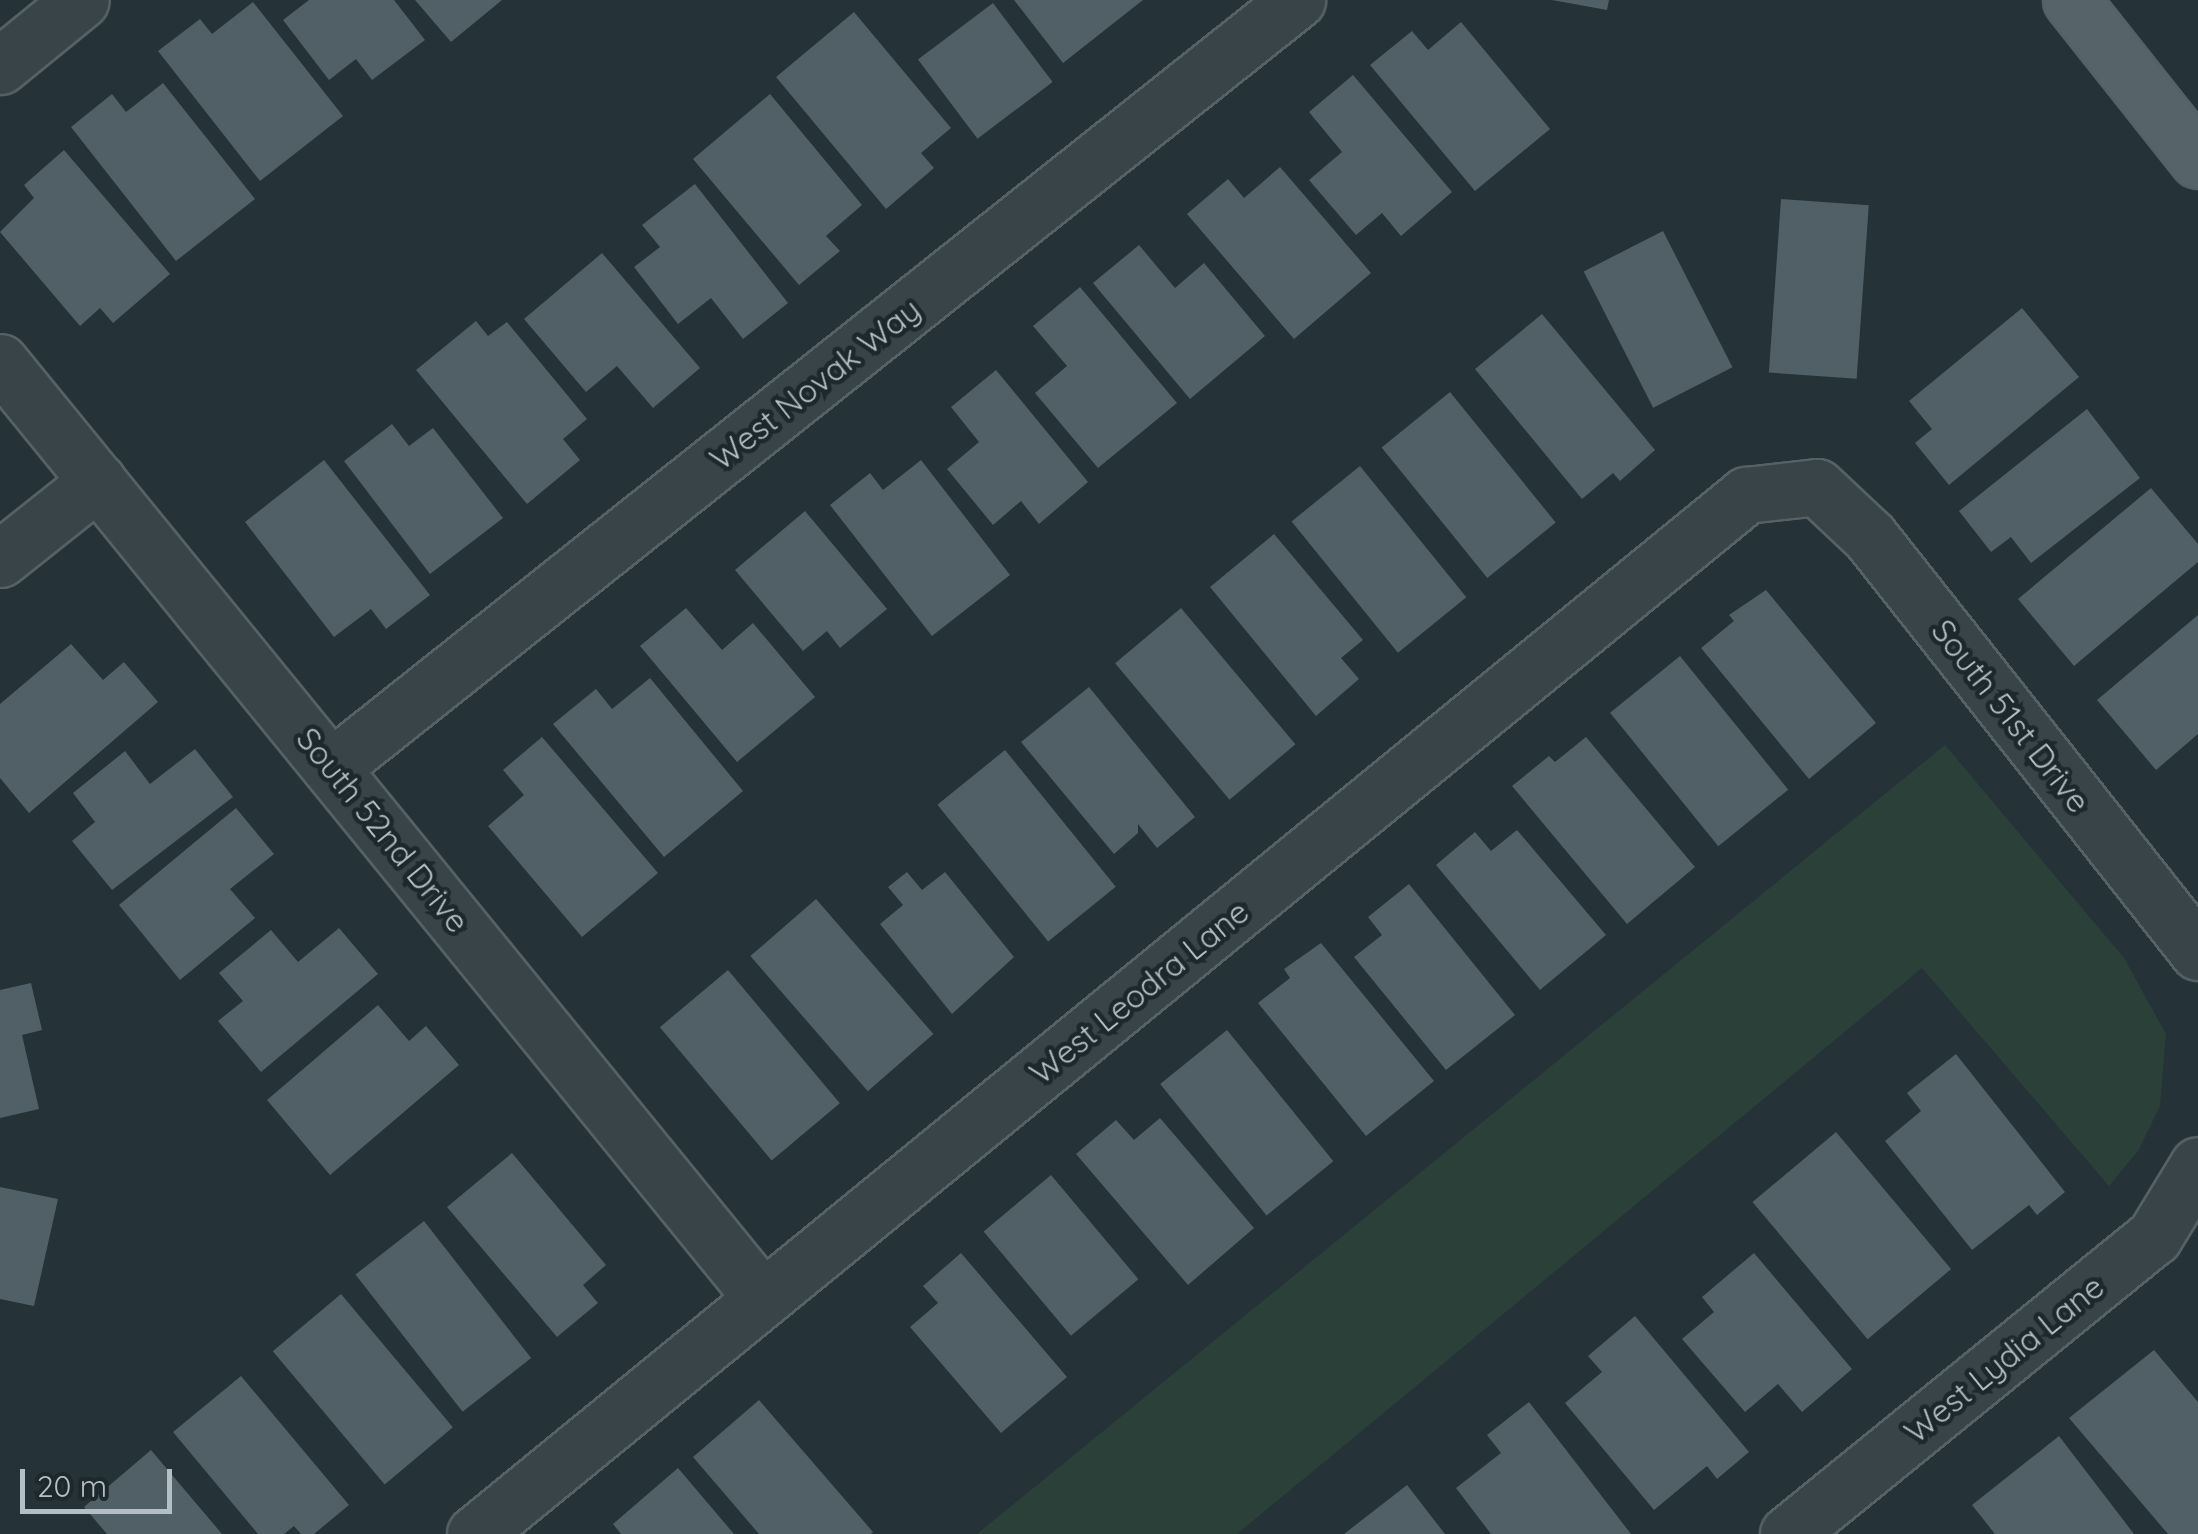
<!DOCTYPE html>
<style>
body{margin:0}
#map{position:relative;width:2198px;height:1534px;overflow:hidden;background:#253238;font-family:Quicksand,sans-serif}
div>[style]{position:absolute}
[style*='--x']{left:calc(var(--x)*1px);top:calc(var(--y)*1px);width:calc(var(--w)*1px);rotate:calc(var(--a)*1deg)}
.green>*{inset:0;background:#2c403a}
.building>*{inset:0;background:#506066;transform-origin:0 0}
.roads{filter:drop-shadow(2px 0 #566166) drop-shadow(-2px 0 #566166) drop-shadow(0 2px #566166) drop-shadow(0 -2px #566166)}
.minor>*{height:55px;margin:-27.5px;padding:0 27.5px;transform-origin:27.5px;border-radius:27.5px;background:#384448}
.major>*{height:55px;margin:-27.5px;padding:0 27.5px;transform-origin:27.5px;border-radius:27.5px;background:#566368}
span{translate:-50% -50%;white-space:nowrap;text-align:center;line-height:1.15;-webkit-text-stroke:9px #1d282d;paint-order:stroke}
.street-label{font-size:32px;color:#b3bfc4}
.scale{position:absolute;left:20px;top:1469px;width:152px;height:45px;box-sizing:border-box;border:5px solid #b3bfc4;border-top:0;padding-left:12px;font-size:30px;line-height:35px;white-space:nowrap;color:#b3bfc4;-webkit-text-stroke:8px #1d282d;paint-order:stroke}
</style>
<div id="map">
<div class="green">
<i style="clip-path:polygon(1945px 745px,2124px 958px,2166px 1034px,2160px 1106px,2138px 1151px,2109px 1186px,1922px 968px,1237px 1534px,977px 1534px)"></i>
</div>
<div class="building">
<i style="clip-path:polygon(309px 0,394px 0,425px 40px,372px 80px,356px 59px,329px 80px,283px 20px)"></i>
<i style="clip-path:polygon(415px 0,502px 0,451px 42px)"></i>
<i style="clip-path:polygon(1014px 0,1143px 0,1063px 63px)"></i>
<i style="clip-path:polygon(1552px 0,1609px 0,1607px 10px)"></i>
<i style="clip-path:polygon(253px 2px,343px 116px,260px 181px,158px 51px,200px 19px,212px 34px)"></i>
<i style="left:993px;top:3px;width:99px;height:94px;rotate:53deg"></i>
<i style="clip-path:polygon(854px 12px,951px 128px,921px 153px,934px 168px,886px 209px,776px 77px)"></i>
<i style="clip-path:polygon(1461px 22px,1550px 129px,1475px 191px,1370px 65px,1412px 31px,1428px 50px)"></i>
<i style="clip-path:polygon(1353px 75px,1452px 192px,1401px 236px,1382px 213px,1356px 235px,1309px 180px,1342px 152px,1309px 112px)"></i>
<i style="clip-path:polygon(163px 83px,255px 199px,176px 261px,71px 127px,112px 94px,126px 112px)"></i>
<i style="clip-path:polygon(770px 94px,862px 205px,826px 236px,840px 251px,799px 285px,693px 159px)"></i>
<i style="clip-path:polygon(64px 150px,170px 274px,113px 323px,100px 308px,80px 326px,0 232px,34px 198px,24px 185px)"></i>
<i style="clip-path:polygon(1280px 167px,1371px 273px,1294px 339px,1187px 214px,1228px 179px,1244px 198px)"></i>
<i style="clip-path:polygon(695px 184px,788px 303px,743px 339px,711px 298px,678px 324px,634px 267px,660px 247px,642px 225px)"></i>
<i style="left:1781px;top:199px;width:88px;height:174px;rotate:4deg"></i>
<i style="left:1663px;top:231px;width:153px;height:89px;rotate:63deg"></i>
<i style="clip-path:polygon(1139px 245px,1175px 288px,1204px 263px,1265px 336px,1190px 399px,1093px 283px)"></i>
<i style="clip-path:polygon(602px 253px,700px 368px,653px 408px,617px 366px,586px 392px,524px 319px)"></i>
<i style="clip-path:polygon(1080px 287px,1177px 403px,1098px 468px,1035px 393px,1067px 366px,1033px 326px)"></i>
<i style="clip-path:polygon(2022px 308px,2079px 377px,1949px 485px,1915px 443px,1932px 429px,1909px 401px)"></i>
<i style="clip-path:polygon(1542px 314px,1655px 450px,1620px 481px,1613px 473px,1582px 499px,1475px 369px)"></i>
<i style="clip-path:polygon(476px 321px,488px 336px,507px 322px,587px 419px,563px 439px,580px 460px,527px 504px,416px 370px)"></i>
<i style="clip-path:polygon(996px 370px,1088px 482px,1039px 524px,1021px 501px,993px 525px,947px 469px,979px 442px,951px 407px)"></i>
<i style="left:1450px;top:392px;width:168px;height:88px;rotate:51deg"></i>
<i style="clip-path:polygon(2087px 409px,2140px 478px,2031px 563px,2011px 537px,1991px 552px,1959px 511px)"></i>
<i style="clip-path:polygon(392px 424px,409px 446px,433px 428px,503px 518px,430px 574px,344px 461px)"></i>
<i style="clip-path:polygon(324px 460px,430px 595px,386px 629px,371px 609px,334px 637px,245px 522px)"></i>
<i style="clip-path:polygon(921px 460px,1010px 575px,932px 636px,830px 505px,870px 473px,883px 490px)"></i>
<i style="left:1360px;top:466px;width:169px;height:88px;rotate:51deg"></i>
<i style="clip-path:polygon(2151px 488px,2198px 544px,2198px 562px,2074px 666px,2018px 599px)"></i>
<i style="clip-path:polygon(805px 511px,887px 609px,840px 648px,827px 631px,803px 651px,735px 570px)"></i>
<i style="clip-path:polygon(1274px 534px,1363px 640px,1341px 658px,1359px 679px,1316px 716px,1210px 587px)"></i>
<i style="clip-path:polygon(1766px 590px,1876px 723px,1809px 779px,1701px 648px,1734px 621px,1729px 615px)"></i>
<i style="clip-path:polygon(686px 608px,722px 650px,753px 623px,815px 697px,737px 762px,640px 646px)"></i>
<i style="left:1181px;top:608px;width:178px;height:86px;rotate:50deg"></i>
<i style="clip-path:polygon(2198px 615px,2198px 734px,2156px 770px,2097px 700px)"></i>
<i style="clip-path:polygon(71px 644px,103px 680px,124px 662px,158px 702px,29px 813px,0 778px,0 704px)"></i>
<i style="left:1680px;top:656px;width:172px;height:90px;rotate:51deg"></i>
<i style="clip-path:polygon(650px 678px,743px 791px,664px 857px,553px 724px,596px 689px,612px 709px)"></i>
<i style="clip-path:polygon(1089px 687px,1195px 817px,1157px 848px,1138px 824px,1138px 833px,1114px 854px,1021px 742px)"></i>
<i style="clip-path:polygon(542px 737px,658px 873px,582px 937px,488px 826px,524px 795px,503px 770px)"></i>
<i style="clip-path:polygon(1586px 737px,1695px 867px,1627px 924px,1512px 786px,1549px 756px,1555px 762px)"></i>
<i style="clip-path:polygon(195px 749px,233px 797px,112px 890px,72px 841px,95px 822px,73px 793px,125px 751px,150px 784px)"></i>
<i style="left:1005px;top:750px;width:176px;height:87px;rotate:51deg"></i>
<i style="clip-path:polygon(236px 808px,274px 854px,230px 889px,255px 918px,180px 980px,119px 905px)"></i>
<i style="clip-path:polygon(1517px 830px,1606px 935px,1540px 990px,1436px 865px,1475px 832px,1491px 851px)"></i>
<i style="clip-path:polygon(907px 872px,922px 890px,945px 872px,1014px 957px,952px 1014px,880px 924px,903px 905px,888px 887px)"></i>
<i style="clip-path:polygon(1409px 884px,1515px 1015px,1446px 1070px,1354px 957px,1382px 935px,1368px 917px)"></i>
<i style="left:816px;top:899px;width:179px;height:87px;rotate:49deg"></i>
<i style="clip-path:polygon(339px 928px,378px 974px,261px 1072px,218px 1021px,243px 1001px,219px 973px,271px 930px,298px 962px)"></i>
<i style="clip-path:polygon(1321px 943px,1434px 1081px,1366px 1136px,1258px 1003px,1290px 978px,1284px 969px)"></i>
<i style="left:728px;top:970px;width:174px;height:89px;rotate:50deg"></i>
<i style="clip-path:polygon(31px 983px,42px 1030px,22px 1035px,39px 1109px,0 1118px,0 990px)"></i>
<i style="clip-path:polygon(378px 1005px,409px 1041px,426px 1026px,459px 1065px,330px 1175px,267px 1100px)"></i>
<i style="left:1227px;top:1030px;width:169px;height:86px;rotate:51deg"></i>
<i style="clip-path:polygon(1956px 1054px,2065px 1192px,2037px 1215px,2029px 1205px,1972px 1250px,1885px 1141px,1921px 1111px,1907px 1093px)"></i>
<i style="clip-path:polygon(1160px 1118px,1254px 1228px,1188px 1285px,1076px 1154px,1116px 1120px,1134px 1140px)"></i>
<i style="left:1836px;top:1132px;width:179px;height:109px;rotate:50deg"></i>
<i style="clip-path:polygon(512px 1153px,606px 1265px,583px 1285px,598px 1303px,557px 1337px,447px 1207px)"></i>
<i style="left:1051px;top:1175px;width:136px;height:88px;rotate:50deg"></i>
<i style="clip-path:polygon(0 1187px,58px 1199px,34px 1306px,0 1299px)"></i>
<i style="left:424px;top:1221px;width:174px;height:87px;rotate:52deg"></i>
<i style="clip-path:polygon(961px 1253px,1067px 1377px,1001px 1433px,910px 1327px,938px 1303px,923px 1286px)"></i>
<i style="clip-path:polygon(1754px 1253px,1852px 1369px,1802px 1412px,1778px 1384px,1745px 1412px,1682px 1339px,1714px 1312px,1702px 1297px)"></i>
<i style="left:341px;top:1294px;width:174px;height:89px;rotate:50deg"></i>
<i style="clip-path:polygon(1635px 1316px,1749px 1452px,1717px 1479px,1707px 1466px,1654px 1510px,1565px 1403px,1602px 1372px,1588px 1356px)"></i>
<i style="clip-path:polygon(2154px 1350px,2198px 1402px,2198px 1534px,2168px 1534px,2069px 1418px)"></i>
<i style="clip-path:polygon(241px 1376px,349px 1505px,314px 1534px,301px 1534px,294px 1526px,284px 1534px,258px 1534px,173px 1432px)"></i>
<i style="clip-path:polygon(759px 1400px,873px 1532px,871px 1534px,759px 1534px,693px 1457px)"></i>
<i style="clip-path:polygon(1529px 1402px,1631px 1534px,1491px 1534px,1456px 1488px,1501px 1453px,1487px 1435px)"></i>
<i style="clip-path:polygon(2059px 1436px,2134px 1534px,1995px 1534px,1972px 1505px)"></i>
<i style="clip-path:polygon(151px 1450px,222px 1534px,107px 1534px,84px 1507px)"></i>
<i style="clip-path:polygon(678px 1468px,734px 1534px,621px 1534px,613px 1524px)"></i>
<i style="clip-path:polygon(1407px 1485px,1445px 1534px,1344px 1534px)"></i>
</div>
<div class="roads">
<div class="minor">
<i style="--x:0;--y:66;--w:104;--a:-39.2"></i>
<i style="--x:0;--y:362;--w:1208;--a:50.84"></i>
<i style="--x:0;--y:559;--w:125;--a:-38.5"></i>
<i style="--x:332;--y:767;--w:1233;--a:-38.48"></i>
<i style="--x:475;--y:1534;--w:1642;--a:-39.26"></i>
<i style="--x:1746;--y:495;--w:71;--a:-6.4"></i>
<i style="--x:1817;--y:487;--w:73;--a:43.3"></i>
<i style="--x:1870;--y:537;--w:529;--a:51.68"></i>
<i style="--x:1788;--y:1534;--w:471;--a:-39.1"></i>
<i style="--x:2154;--y:1237;--w:84;--a:-58.6"></i>
</div>
<div class="major">
<i style="--x:2071;--y:0;--w:204;--a:51.6"></i>
</div>
</div>
<div class="street-label">
<span style="left:815px;top:384px;rotate:-38deg">West Novak Way</span>
<span style="left:2011px;top:716px;rotate:52deg">South 51st Drive</span>
<span style="left:383px;top:830px;rotate:51deg">South 52nd Drive</span>
<span style="left:1139px;top:992px;rotate:-39deg">West Leodra Lane</span>
<span style="left:2004px;top:1359px;rotate:-39deg">West Lydia Lane</span>
</div>
<div class="scale">20 m</div>
</div>
